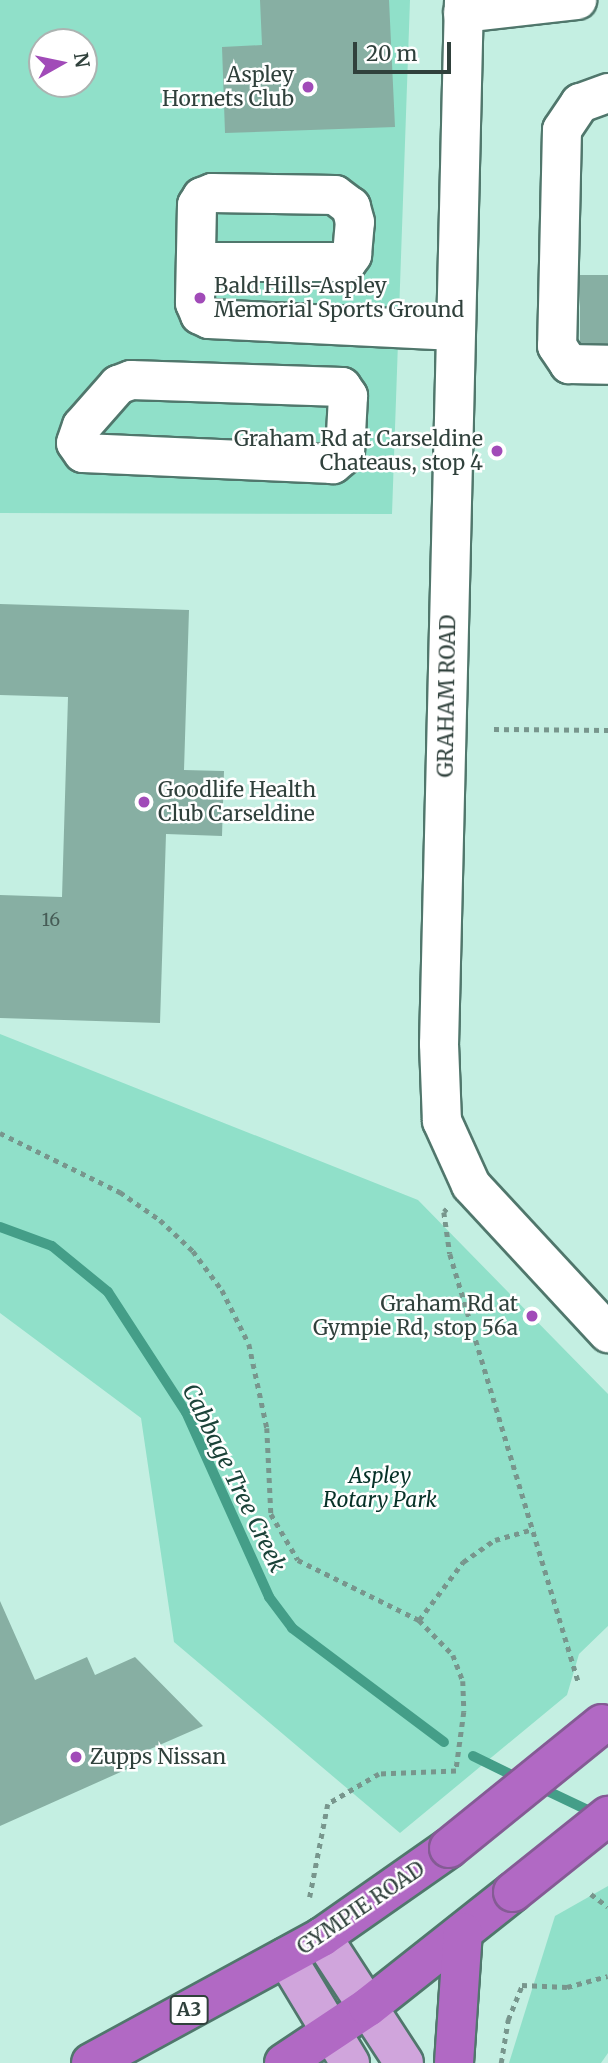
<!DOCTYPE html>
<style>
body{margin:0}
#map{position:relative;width:608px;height:2063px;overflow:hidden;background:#c4efe2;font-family:Merriweather,serif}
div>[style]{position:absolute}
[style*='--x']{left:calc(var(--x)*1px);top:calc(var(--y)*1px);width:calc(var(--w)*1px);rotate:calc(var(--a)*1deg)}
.green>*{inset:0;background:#90e0c9}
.stream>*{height:10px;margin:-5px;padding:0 5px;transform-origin:5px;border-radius:5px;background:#449e88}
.building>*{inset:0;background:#87afa3;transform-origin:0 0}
.path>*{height:4.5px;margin-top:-2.25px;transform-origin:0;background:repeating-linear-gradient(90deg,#78968d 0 5px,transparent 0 10px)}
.roads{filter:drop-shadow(2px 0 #50776c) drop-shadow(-2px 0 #50776c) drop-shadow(0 2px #50776c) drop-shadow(0 -2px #50776c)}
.minor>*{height:38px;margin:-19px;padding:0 19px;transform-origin:19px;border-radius:19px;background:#fff}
.major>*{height:38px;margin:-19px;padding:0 19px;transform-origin:19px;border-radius:19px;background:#d0a5dc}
.highway>*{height:38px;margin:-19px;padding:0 19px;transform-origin:19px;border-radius:19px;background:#b169c4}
.bridges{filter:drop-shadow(2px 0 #845b94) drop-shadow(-2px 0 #845b94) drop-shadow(0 2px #845b94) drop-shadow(0 -2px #845b94)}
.highway-bridge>*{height:38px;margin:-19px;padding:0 19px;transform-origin:19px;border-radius:19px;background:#b169c4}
.dots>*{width:19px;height:19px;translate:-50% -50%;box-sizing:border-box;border:4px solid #fff;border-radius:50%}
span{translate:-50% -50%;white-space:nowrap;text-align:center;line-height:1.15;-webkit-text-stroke:5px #fff;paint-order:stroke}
.number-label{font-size:18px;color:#465c56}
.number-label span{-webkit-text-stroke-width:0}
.shield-label span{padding:2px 5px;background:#fff;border:2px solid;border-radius:5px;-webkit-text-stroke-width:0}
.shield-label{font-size:19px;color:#30413c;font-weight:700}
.poi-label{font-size:21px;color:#30413c}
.right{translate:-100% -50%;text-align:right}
.left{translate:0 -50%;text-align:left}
.street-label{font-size:21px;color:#30413c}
.park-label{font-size:21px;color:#063127;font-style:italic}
.water-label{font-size:23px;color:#1b4339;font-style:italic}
.north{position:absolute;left:28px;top:28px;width:70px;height:70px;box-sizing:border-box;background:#fff;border:2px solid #acb3b1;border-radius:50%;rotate:81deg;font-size:19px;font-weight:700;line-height:28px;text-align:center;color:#30413c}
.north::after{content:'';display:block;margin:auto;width:24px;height:32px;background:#a14bb8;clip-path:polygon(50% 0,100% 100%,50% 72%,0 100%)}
.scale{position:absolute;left:353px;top:42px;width:98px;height:32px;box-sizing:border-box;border:4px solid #30413c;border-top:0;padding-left:9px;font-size:21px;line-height:24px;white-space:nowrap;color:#30413c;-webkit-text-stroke:5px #fff;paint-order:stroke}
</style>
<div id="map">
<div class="green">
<i style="clip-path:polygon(evenodd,0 0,410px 0,392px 514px,0 513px,0 0,42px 42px,84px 42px,84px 84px,42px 84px,42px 42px)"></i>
<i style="clip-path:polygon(0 1034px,418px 1200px,608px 1394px,608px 1626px,579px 1654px,567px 1695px,400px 1833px,174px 1642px,141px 1418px,0 1313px)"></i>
<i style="clip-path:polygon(608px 1886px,608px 2053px,601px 2063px,509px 2063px,555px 1916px)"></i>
</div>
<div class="stream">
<i style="--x:0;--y:1227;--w:55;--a:20.1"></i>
<i style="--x:52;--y:1246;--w:72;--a:39.4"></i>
<i style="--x:108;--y:1292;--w:143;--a:57"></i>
<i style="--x:186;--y:1412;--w:203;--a:65.8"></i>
<i style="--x:269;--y:1597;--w:39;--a:53"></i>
<i style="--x:292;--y:1628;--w:190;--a:36.9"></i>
<i style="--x:473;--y:1756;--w:52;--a:26.1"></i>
<i style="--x:537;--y:1786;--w:65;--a:25.4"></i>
</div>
<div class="building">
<i style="clip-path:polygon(260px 0,389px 0,395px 127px,225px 133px,222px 47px,262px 45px)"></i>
<i style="left:580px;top:275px;width:28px;height:79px"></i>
<i style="clip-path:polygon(0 604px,189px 610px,184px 770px,224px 771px,222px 836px,166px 834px,160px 1023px,0 1018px,0 895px,62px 897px,68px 697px,0 695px)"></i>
<i style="clip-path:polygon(0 1601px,35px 1680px,87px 1657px,95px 1675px,135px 1657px,203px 1726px,139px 1754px,143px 1762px,0 1826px)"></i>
</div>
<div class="path">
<i style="--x:494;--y:729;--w:114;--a:0.5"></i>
<i style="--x:0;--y:1133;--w:134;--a:26.2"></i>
<i style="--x:120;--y:1192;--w:49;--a:35"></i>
<i style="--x:160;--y:1220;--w:45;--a:43.2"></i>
<i style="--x:193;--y:1251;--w:49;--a:53.4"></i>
<i style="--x:222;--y:1290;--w:60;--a:63.4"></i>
<i style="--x:249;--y:1344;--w:86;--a:77.9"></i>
<i style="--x:267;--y:1428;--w:86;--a:87.3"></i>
<i style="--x:271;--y:1514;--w:53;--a:59.6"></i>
<i style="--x:298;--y:1560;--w:135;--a:26.4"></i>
<i style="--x:419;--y:1620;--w:49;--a:45.8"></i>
<i style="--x:453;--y:1655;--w:28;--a:69"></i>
<i style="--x:463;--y:1681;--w:31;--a:88"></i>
<i style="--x:464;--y:1712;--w:60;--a:97.7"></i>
<i style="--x:456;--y:1771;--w:77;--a:177.8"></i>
<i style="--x:379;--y:1774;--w:59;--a:149.5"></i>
<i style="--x:328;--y:1804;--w:95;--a:101"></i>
<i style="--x:447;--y:1209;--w:4;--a:135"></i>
<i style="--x:444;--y:1212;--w:42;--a:81.9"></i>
<i style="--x:450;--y:1254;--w:446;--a:73.3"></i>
<i style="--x:419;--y:1620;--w:73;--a:-52.8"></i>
<i style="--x:463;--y:1562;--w:39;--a:-35"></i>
<i style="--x:495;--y:1540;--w:40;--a:-16"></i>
<i style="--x:591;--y:1894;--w:21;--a:37"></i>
<i style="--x:501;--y:2063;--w:44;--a:-80.8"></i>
<i style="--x:508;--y:2020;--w:38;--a:-68"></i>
<i style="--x:522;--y:1985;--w:45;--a:2.5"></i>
<i style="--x:567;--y:1987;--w:42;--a:-15"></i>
</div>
<div class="roads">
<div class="minor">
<i style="--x:464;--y:0;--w:1044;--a:91.37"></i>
<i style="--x:439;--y:1044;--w:77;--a:87.8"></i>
<i style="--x:442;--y:1121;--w:70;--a:65.6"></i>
<i style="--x:471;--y:1185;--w:202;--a:47.2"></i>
<i style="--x:463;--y:13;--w:115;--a:-6.5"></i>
<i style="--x:608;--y:93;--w:30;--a:160"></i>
<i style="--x:580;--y:103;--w:32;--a:124"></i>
<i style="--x:562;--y:130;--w:216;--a:91.3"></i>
<i style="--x:557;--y:346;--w:22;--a:56"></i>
<i style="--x:569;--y:364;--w:39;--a:1"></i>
<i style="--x:196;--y:262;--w:151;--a:0"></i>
<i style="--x:347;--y:262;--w:9;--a:-54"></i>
<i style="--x:352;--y:255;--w:33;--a:-85"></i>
<i style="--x:355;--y:222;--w:16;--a:-105"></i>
<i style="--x:351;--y:207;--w:20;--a:-143"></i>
<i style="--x:335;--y:195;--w:123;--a:-179.1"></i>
<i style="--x:212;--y:193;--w:11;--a:158"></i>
<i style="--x:202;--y:197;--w:9;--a:122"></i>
<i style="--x:197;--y:205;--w:98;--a:91.2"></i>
<i style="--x:195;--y:303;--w:13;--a:67"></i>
<i style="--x:200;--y:315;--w:10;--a:24"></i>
<i style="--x:209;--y:319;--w:247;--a:2.8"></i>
<i style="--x:131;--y:380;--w:211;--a:1.9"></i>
<i style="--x:342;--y:387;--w:11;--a:56"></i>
<i style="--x:348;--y:396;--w:58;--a:93"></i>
<i style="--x:345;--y:454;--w:16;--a:140"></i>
<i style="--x:333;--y:464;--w:250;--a:-177.5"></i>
<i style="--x:83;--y:453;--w:12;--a:-125"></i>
<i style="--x:76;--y:443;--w:18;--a:-71"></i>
<i style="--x:82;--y:426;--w:55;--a:-48.7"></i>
<i style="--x:118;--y:385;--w:14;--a:-21"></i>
</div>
<div class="major">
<i style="--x:322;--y:1937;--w:150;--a:56.9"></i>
<i style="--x:286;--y:1957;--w:124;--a:58.9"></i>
</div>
<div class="highway">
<i style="--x:91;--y:2063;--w:263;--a:-28.6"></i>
<i style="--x:322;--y:1937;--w:155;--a:-35"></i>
<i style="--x:284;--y:2063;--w:101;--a:-33.7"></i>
<i style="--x:368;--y:2007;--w:185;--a:-38.4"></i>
<i style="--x:454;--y:2063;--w:131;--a:-86.1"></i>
</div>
</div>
<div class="bridges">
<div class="highway-bridge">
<i style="--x:449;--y:1848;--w:197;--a:-39"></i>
<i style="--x:513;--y:1892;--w:122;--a:-38.7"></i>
</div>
</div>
<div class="dots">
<i style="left:308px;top:87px;background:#a14bb8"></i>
<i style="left:200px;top:298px;background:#a14bb8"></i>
<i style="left:497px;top:451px;background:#a14bb8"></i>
<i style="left:144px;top:802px;background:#a14bb8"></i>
<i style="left:532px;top:1316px;background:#a14bb8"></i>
<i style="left:76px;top:1757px;background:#a14bb8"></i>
</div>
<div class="number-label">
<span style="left:51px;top:920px">16</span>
</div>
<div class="shield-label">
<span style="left:189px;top:2010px">A3</span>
</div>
<div class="poi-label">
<span class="right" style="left:294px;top:87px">Aspley<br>Hornets Club</span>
<span class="left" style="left:214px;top:298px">Bald Hills-Aspley<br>Memorial Sports Ground</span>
<span class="right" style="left:483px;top:451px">Graham Rd at Carseldine<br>Chateaus, stop 4</span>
<span class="left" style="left:158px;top:802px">Goodlife Health<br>Club Carseldine</span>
<span class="right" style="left:518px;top:1316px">Graham Rd at<br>Gympie Rd, stop 56a</span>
<span class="left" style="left:90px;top:1757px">Zupps Nissan</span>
</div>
<div class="street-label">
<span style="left:447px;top:696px;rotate:-89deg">GRAHAM ROAD</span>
<span style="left:361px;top:1908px;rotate:-34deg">GYMPIE ROAD</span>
</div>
<div class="park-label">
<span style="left:380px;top:1488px">Aspley<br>Rotary Park</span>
</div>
<div class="water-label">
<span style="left:234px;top:1478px;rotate:64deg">Cabbage Tree Creek</span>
</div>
<div class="north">N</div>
<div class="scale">20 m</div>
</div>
